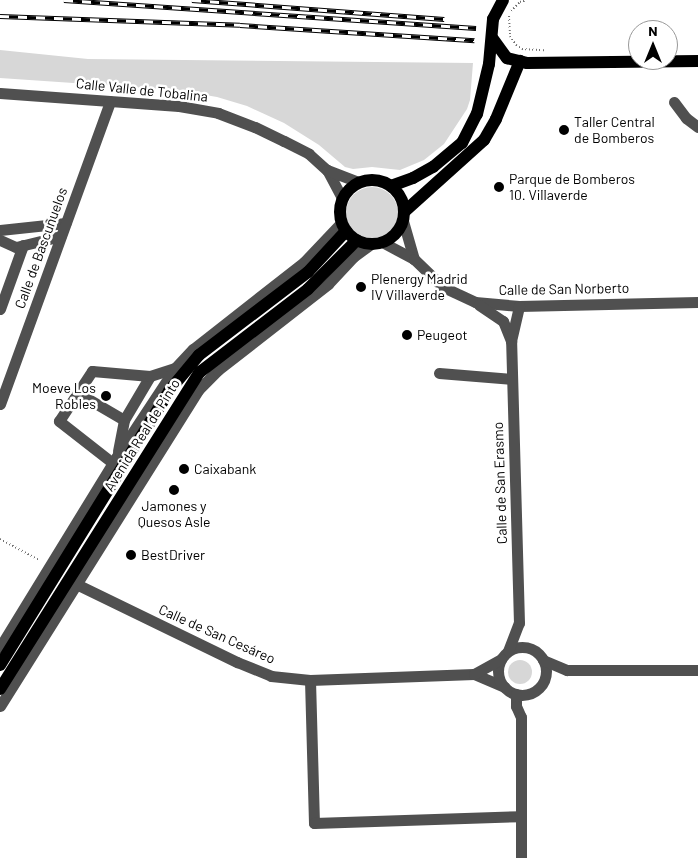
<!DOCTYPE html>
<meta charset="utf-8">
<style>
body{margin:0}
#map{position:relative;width:698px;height:858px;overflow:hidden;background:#fff;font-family:Barlow,sans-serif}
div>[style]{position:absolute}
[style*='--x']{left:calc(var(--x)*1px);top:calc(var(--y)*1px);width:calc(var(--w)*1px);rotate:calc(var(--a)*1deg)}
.green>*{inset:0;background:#d7d7d7}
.round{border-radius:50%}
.path>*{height:2px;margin-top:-1px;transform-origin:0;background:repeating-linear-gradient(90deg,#727272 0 1px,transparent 0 3.5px)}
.minor>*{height:11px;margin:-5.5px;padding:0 5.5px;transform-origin:5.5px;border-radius:5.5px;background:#505050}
.minor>.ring{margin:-5.5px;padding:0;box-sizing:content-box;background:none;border:11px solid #505050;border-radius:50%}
.major>*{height:12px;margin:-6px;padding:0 6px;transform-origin:6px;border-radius:6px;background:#000}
.major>.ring{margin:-6px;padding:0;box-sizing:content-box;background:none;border:12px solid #000;border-radius:50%}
.rail>*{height:5px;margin-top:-2.5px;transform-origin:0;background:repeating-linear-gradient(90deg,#fff 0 9px,#000 0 18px);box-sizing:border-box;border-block:1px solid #000}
.dots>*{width:14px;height:14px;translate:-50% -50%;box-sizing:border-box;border:2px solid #fff;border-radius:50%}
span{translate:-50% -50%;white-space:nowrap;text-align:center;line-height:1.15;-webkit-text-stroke:5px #fff;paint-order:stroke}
.street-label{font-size:14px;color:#000}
.poi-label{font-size:14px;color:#000}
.left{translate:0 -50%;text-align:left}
.right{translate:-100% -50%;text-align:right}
.north{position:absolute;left:628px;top:20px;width:50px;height:50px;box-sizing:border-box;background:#fff;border:1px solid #999;border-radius:50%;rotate:0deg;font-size:14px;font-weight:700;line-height:20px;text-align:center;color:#000}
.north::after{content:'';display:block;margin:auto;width:18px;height:22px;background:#000;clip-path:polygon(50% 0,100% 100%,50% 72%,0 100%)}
</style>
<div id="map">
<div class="green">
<i style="clip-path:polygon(0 50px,88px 59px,473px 63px,470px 100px,467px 109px,444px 144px,424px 160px,400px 170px,372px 167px,353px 169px,345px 167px,319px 145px,284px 123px,247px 106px,217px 97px,176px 90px,0 78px)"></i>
<i class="round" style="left:346px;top:187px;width:52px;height:52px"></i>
<i class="round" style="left:508px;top:660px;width:24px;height:24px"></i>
</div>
<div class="path">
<i style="--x:511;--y:11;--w:13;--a:-45"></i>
<i style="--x:520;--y:2;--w:7;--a:-16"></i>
<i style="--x:509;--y:16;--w:20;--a:87"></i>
<i style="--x:510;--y:36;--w:11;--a:56"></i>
<i style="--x:516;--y:45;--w:7;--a:34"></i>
<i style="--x:522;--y:49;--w:22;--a:3"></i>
<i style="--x:0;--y:539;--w:44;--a:28.3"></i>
</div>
<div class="minor">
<i style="--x:0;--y:93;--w:179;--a:4.2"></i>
<i style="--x:179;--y:106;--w:40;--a:10"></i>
<i style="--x:218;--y:113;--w:40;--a:21"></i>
<i style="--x:255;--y:127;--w:32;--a:26"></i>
<i style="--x:284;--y:141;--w:28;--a:27"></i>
<i style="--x:309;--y:154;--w:24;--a:42"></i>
<i style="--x:674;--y:102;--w:20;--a:53"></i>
<i style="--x:686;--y:118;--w:15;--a:37"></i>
<i style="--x:342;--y:198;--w:32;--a:-118"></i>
<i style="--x:327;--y:170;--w:34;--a:21"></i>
<i style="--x:403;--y:221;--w:40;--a:74"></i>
<i style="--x:0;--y:230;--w:66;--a:-6.1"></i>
<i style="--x:0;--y:240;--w:17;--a:24"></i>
<i style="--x:16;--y:247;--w:46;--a:-13.7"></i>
<i style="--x:382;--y:242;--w:36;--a:28"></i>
<i style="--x:414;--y:259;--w:40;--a:44"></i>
<i style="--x:443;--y:287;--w:35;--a:25"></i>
<i style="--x:475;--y:302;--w:44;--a:5.2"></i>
<i style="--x:519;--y:306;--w:179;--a:-1.3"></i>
<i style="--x:479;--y:305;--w:29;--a:34"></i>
<i style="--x:503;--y:321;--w:22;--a:68"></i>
<i style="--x:0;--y:309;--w:68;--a:-70.2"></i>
<i style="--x:439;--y:373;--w:73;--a:4.7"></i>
<i style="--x:78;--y:393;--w:53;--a:30.4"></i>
<i style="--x:0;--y:404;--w:322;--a:-70"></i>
<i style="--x:118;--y:451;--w:32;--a:-79"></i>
<i style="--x:124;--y:420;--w:51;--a:-59.4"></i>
<i style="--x:114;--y:464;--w:70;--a:-142"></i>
<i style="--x:59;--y:421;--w:60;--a:-56.6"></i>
<i style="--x:92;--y:371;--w:58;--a:4.9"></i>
<i style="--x:150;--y:376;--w:26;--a:-18"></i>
<i style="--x:70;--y:581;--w:186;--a:25.9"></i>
<i style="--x:237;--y:662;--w:37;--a:22"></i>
<i style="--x:271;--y:676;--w:39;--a:6"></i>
<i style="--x:310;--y:680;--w:164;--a:-2.1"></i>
<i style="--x:474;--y:674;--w:33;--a:23"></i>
<i style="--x:0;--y:647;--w:224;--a:-58.5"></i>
<i style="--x:117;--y:456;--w:105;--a:-56.6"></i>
<i style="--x:175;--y:368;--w:26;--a:-47"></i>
<i style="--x:193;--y:349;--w:141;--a:-38.1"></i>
<i style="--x:304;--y:262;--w:54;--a:-46.5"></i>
<i class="ring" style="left:498px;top:647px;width:37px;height:37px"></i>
<i style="--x:508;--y:651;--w:30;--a:-69"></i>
<i style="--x:519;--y:623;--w:282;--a:-91.6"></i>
<i style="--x:511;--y:341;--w:36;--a:-77"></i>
<i style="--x:543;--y:660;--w:26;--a:23"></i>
<i style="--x:567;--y:670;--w:131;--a:0"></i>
<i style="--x:474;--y:674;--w:31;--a:-29"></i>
<i style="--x:310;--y:680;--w:143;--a:88.4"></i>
<i style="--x:314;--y:823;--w:207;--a:-1.9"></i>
<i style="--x:516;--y:694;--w:12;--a:90"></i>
<i style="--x:516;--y:706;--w:12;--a:66"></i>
<i style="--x:521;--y:717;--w:141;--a:90"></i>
<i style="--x:0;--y:706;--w:373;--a:-57.9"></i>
<i style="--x:198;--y:390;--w:28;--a:-45"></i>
<i style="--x:218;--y:370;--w:140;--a:-38"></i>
<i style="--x:328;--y:284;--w:37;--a:-47"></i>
<i style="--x:353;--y:257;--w:22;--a:-36"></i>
</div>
<div class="major">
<i style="--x:493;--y:39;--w:24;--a:54"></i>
<i style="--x:507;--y:58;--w:21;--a:14"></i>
<i style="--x:527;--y:63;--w:171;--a:-0.7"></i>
<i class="ring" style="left:340px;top:180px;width:52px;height:52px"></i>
<i style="--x:391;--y:186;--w:23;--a:-20"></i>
<i style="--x:413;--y:178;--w:23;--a:-29"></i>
<i style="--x:433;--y:167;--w:38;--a:-40"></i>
<i style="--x:462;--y:143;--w:33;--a:-63"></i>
<i style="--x:477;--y:114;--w:51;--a:-76.5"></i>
<i style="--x:489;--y:64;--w:45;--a:-84.9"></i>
<i style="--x:493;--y:19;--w:21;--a:-62"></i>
<i style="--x:404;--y:212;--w:108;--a:-42"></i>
<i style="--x:484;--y:140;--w:24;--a:-60"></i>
<i style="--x:496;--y:119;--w:63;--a:-67.5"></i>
<i style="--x:0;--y:665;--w:322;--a:-58.3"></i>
<i style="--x:169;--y:391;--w:47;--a:-50.2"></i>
<i style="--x:199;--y:355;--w:137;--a:-37.3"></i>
<i style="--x:308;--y:272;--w:56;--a:-47.2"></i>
<i style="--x:0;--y:689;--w:375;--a:-57.8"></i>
<i style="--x:200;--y:372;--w:136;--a:-37.5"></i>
<i style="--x:308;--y:289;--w:69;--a:-45"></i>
</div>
<div class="rail">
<i style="--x:64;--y:0;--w:413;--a:3.9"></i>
<i style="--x:192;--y:0;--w:253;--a:4.3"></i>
<i style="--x:0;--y:16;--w:240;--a:2.1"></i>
<i style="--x:240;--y:25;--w:235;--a:3.7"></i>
</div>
<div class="dots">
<i style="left:564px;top:130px;background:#000"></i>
<i style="left:499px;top:187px;background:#000"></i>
<i style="left:361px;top:287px;background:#000"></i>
<i style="left:407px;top:335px;background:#000"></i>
<i style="left:106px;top:396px;background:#000"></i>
<i style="left:184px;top:469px;background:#000"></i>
<i style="left:174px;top:490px;background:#000"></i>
<i style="left:131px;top:555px;background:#000"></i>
</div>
<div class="street-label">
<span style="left:142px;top:90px;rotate:6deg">Calle Valle de Tobalina</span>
<span style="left:41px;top:248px;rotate:-70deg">Calle de Bascuñuelos</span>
<span style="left:564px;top:289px;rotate:-1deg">Calle de San Norberto</span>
<span style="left:142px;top:435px;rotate:-58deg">Avenida Real de Pinto</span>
<span style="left:500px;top:483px;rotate:-92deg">Calle de San Erasmo</span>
<span style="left:217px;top:634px;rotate:24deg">Calle de San Cesáreo</span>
</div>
<div class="poi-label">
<span class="left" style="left:574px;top:130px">Taller Central<br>de Bomberos</span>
<span class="left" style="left:509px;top:187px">Parque de Bomberos<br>10. Villaverde</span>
<span class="left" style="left:371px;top:287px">Plenergy Madrid<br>IV Villaverde</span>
<span class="left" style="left:417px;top:335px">Peugeot</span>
<span class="right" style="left:96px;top:396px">Moeve Los<br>Robles</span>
<span class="left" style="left:194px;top:469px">Caixabank</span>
<span style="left:174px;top:514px">Jamones y<br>Quesos Asle</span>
<span class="left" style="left:141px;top:555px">BestDriver</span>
</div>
<div class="north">N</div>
</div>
